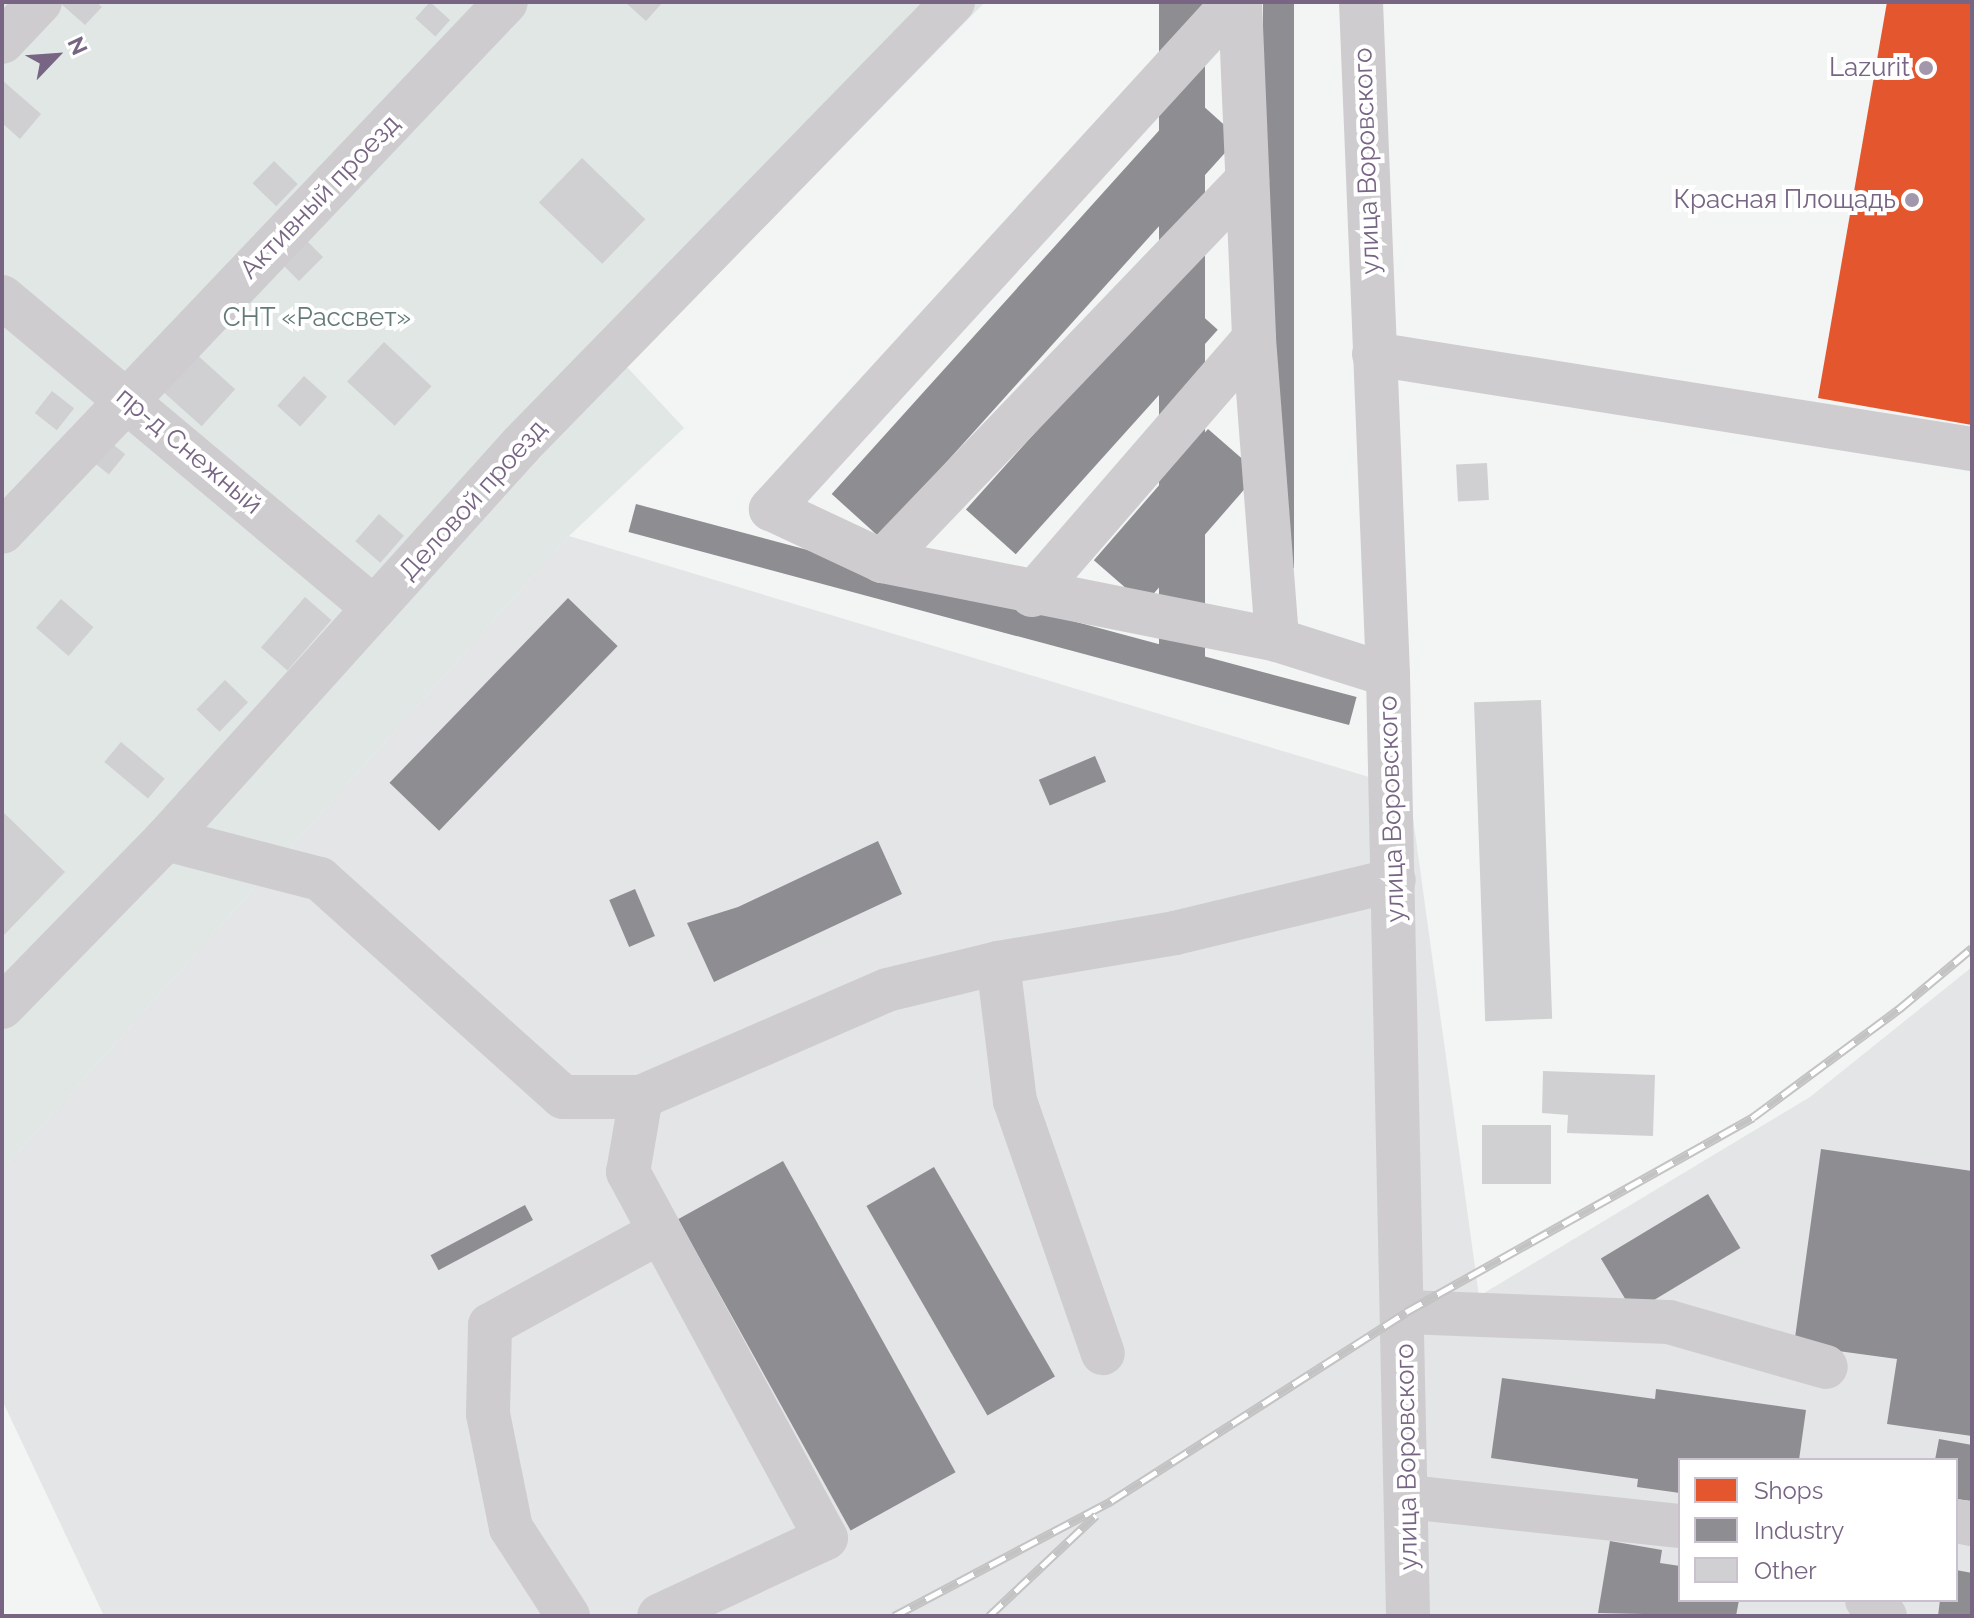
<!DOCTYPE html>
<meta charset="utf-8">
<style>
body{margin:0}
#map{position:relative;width:1974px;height:1618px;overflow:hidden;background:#f3f5f4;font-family:Raleway,sans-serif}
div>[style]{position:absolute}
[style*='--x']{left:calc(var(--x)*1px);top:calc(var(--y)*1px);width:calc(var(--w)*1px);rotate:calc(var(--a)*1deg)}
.built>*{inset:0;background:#e4e5e6}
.green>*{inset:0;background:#e0e7e5}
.shops>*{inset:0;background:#e4572e}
.industry>*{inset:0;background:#8d8d92;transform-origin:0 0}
.building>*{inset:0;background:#d0d0d2;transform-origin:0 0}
.minor>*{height:44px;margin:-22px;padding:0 22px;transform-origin:22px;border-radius:22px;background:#cecccf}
.rail>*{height:9px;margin-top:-4.5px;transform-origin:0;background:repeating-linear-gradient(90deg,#fff 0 18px,#c3c3c4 0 36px);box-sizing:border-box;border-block:2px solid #c3c3c4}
.dots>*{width:22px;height:22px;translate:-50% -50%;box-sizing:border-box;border:4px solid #fff;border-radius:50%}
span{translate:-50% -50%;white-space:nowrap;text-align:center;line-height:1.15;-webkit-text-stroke:8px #fff;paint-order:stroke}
.poi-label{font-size:26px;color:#776583}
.right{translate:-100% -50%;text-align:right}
.street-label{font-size:26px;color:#776583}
.park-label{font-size:26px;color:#647a79}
.frame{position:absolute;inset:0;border:4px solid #776583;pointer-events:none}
.legend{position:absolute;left:1678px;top:1458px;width:280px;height:144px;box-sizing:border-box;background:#fff;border:2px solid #c9c1cd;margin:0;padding:10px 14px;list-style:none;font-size:24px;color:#776583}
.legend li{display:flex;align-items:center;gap:16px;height:40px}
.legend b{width:40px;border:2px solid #c9c1cd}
.north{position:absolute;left:16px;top:16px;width:80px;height:80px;-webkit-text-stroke:6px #fff;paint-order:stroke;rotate:65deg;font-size:22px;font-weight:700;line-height:32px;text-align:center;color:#776583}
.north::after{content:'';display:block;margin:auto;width:28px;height:36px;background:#776583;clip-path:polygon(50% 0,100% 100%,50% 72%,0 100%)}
</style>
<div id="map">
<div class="built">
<i style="clip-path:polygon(evenodd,569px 536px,1409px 789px,1479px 1296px,1810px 1097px,1972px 967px,1972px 1616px,104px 1616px,2px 1400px,2px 1170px,569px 536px,1680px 1460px,1956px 1460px,1956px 1600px,1680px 1600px,1680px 1460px)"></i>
</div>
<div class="green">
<i style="clip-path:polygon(2px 2px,985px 2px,627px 367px,684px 428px,569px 536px,2px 1170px)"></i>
</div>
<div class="shops">
<i style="clip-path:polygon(1887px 2px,1972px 2px,1972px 425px,1818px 398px)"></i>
</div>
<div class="industry">
<i style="left:1159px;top:2px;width:46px;height:666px"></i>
<i style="left:1263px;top:2px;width:31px;height:566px"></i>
<i style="left:1191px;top:95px;width:64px;height:537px;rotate:42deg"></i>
<i style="left:1168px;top:285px;width:67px;height:302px;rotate:42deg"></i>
<i style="left:1208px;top:429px;width:67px;height:174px;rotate:41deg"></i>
<i style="left:636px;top:504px;width:746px;height:29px;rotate:15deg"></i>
<i style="left:568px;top:598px;width:69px;height:257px;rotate:44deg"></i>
<i style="left:1095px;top:756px;width:28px;height:61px;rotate:67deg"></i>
<i style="clip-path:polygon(878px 841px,902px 894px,714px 982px,687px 923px,738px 907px)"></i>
<i style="left:635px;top:889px;width:51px;height:28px;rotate:67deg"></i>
<i style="clip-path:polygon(1821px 1149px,1972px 1171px,1972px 1436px,1887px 1424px,1897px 1359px,1794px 1345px)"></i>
<i style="left:783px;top:1161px;width:356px;height:120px;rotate:61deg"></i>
<i style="left:934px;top:1167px;width:242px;height:78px;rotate:60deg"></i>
<i style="left:1708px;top:1194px;width:63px;height:125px;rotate:59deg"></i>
<i style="left:525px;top:1205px;width:17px;height:107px;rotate:62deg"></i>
<i style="clip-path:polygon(1502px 1378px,1655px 1399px,1656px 1389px,1806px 1410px,1799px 1460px,1680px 1460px,1680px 1493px,1637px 1487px,1638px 1479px,1491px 1458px)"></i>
<i style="clip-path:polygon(1939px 1439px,1972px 1445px,1972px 1501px,1956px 1499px,1956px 1460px,1935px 1460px)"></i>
<i style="clip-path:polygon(1610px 1541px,1662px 1550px,1660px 1563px,1680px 1566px,1680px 1600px,1739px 1600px,1736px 1616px,1598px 1613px)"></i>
<i style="clip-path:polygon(1956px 1570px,1972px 1573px,1972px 1616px,1938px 1616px,1940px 1600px,1956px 1600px)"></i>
</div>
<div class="building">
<i style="clip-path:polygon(59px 2px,96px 2px,102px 7px,85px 25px)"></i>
<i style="left:430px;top:2px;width:27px;height:22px;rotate:42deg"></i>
<i style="clip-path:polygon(625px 2px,663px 2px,646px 21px)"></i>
<i style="clip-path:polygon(2px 80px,41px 114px,20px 139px,2px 123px)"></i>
<i style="left:582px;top:158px;width:88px;height:62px;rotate:44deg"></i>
<i style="left:274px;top:161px;width:33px;height:31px;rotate:44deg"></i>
<i style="left:299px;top:233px;width:34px;height:34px;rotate:45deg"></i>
<i style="left:384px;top:342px;width:65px;height:54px;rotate:43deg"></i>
<i style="left:195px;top:353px;width:54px;height:50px;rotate:42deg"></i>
<i style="left:304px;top:376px;width:31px;height:40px;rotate:42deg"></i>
<i style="left:52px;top:391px;width:28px;height:28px;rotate:38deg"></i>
<i style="left:105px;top:438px;width:26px;height:26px;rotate:39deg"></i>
<i style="left:1487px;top:463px;width:37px;height:31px;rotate:87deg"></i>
<i style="left:379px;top:514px;width:33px;height:36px;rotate:41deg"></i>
<i style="left:305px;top:597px;width:35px;height:67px;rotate:41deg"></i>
<i style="left:61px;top:599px;width:43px;height:38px;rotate:41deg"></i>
<i style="left:225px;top:680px;width:32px;height:41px;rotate:44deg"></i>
<i style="left:1541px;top:700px;width:319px;height:67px;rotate:88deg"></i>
<i style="left:121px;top:742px;width:57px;height:26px;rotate:40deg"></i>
<i style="clip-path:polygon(2px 811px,65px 872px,2px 937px)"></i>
<i style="clip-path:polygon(1543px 1071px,1655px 1075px,1653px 1136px,1567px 1133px,1568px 1115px,1542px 1113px)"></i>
<i style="left:1482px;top:1125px;width:69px;height:59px"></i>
</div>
<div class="minor">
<i style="--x:1234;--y:2;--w:687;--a:132.4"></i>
<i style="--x:771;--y:509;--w:123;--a:25.1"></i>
<i style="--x:882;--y:561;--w:403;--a:11.3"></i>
<i style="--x:1277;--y:640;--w:116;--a:17.5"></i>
<i style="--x:1240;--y:2;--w:337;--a:87.6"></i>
<i style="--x:1254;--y:339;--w:302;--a:85.6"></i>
<i style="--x:1361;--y:2;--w:674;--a:87.7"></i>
<i style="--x:1388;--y:675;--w:941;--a:88.78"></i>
<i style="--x:2;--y:42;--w:55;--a:-46.5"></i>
<i style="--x:2;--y:297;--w:485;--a:39.9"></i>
<i style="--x:1374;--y:354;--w:605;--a:9.03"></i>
<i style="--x:2;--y:532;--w:731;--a:-46.44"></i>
<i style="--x:882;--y:561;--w:528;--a:-46.23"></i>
<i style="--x:1032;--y:595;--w:339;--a:-49.1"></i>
<i style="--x:166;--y:839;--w:159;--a:14.6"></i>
<i style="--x:320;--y:879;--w:326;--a:41.9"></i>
<i style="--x:563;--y:1097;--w:78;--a:0"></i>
<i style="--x:641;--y:1097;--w:268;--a:-23.5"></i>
<i style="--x:887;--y:990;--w:114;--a:-13.7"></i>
<i style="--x:998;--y:963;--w:180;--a:-9.6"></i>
<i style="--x:1175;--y:933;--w:225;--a:-13.6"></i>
<i style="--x:998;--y:963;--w:139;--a:83"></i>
<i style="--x:1015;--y:1101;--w:267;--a:70.8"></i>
<i style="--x:2;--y:1007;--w:235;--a:-45.7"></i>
<i style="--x:166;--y:839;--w:530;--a:-47.98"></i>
<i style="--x:521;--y:445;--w:619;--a:-45.72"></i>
<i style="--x:641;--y:1097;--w:76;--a:99.8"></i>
<i style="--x:628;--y:1172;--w:416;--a:61.6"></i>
<i style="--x:826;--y:1538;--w:184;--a:155"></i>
<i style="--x:1406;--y:1312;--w:263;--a:2.2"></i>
<i style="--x:1669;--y:1322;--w:163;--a:16"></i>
<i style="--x:1408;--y:1497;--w:274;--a:6.1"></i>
<i style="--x:1956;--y:1521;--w:16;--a:11"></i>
<i style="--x:1867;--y:1600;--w:24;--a:42"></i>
<i style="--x:568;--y:1616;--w:105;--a:-122.9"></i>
<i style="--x:511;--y:1528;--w:116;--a:-101.4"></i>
<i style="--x:488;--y:1414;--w:89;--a:-88.7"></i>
<i style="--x:490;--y:1325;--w:194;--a:-28.7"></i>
</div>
<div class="rail">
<i style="--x:894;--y:1616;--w:246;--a:-27.9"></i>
<i style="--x:1111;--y:1501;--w:350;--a:-32.6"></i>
<i style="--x:1406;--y:1312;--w:398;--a:-29.3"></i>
<i style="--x:1753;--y:1117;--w:182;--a:-36.5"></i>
<i style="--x:1899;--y:1009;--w:95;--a:-39.9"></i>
<i style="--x:989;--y:1616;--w:147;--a:-43.3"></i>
</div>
<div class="dots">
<i style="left:1926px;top:68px;background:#a297ab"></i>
<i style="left:1912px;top:200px;background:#a297ab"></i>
</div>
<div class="poi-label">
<span class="right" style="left:1910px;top:68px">Lazurit</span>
<span class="right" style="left:1896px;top:200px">Красная Площадь</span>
</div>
<div class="street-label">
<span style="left:1367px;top:161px;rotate:-92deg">улица Воровского</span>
<span style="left:320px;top:197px;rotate:-46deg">Активный проезд</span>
<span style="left:189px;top:451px;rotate:40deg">пр-д Снежный</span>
<span style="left:473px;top:500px;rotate:-48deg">Деловой проезд</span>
<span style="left:1392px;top:809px;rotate:-92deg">улица Воровского</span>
<span style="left:1407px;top:1457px;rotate:-91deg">улица Воровского</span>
</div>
<div class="park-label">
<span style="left:317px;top:318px">СНТ «Рассвет»</span>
</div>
<div class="frame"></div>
<ul class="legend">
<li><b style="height:22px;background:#e4572e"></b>Shops</li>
<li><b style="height:22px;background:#8d8d92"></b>Industry</li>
<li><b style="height:22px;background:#d0d0d2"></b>Other</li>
</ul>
<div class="north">N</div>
</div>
